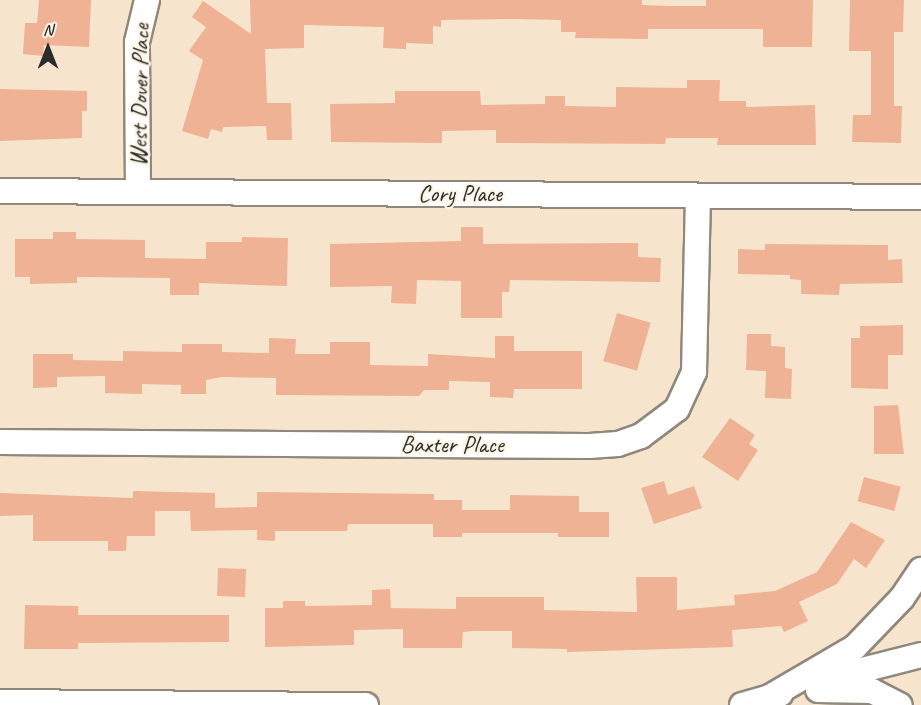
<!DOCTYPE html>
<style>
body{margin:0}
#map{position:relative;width:921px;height:705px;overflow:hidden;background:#f6e5cc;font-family:Caveat,sans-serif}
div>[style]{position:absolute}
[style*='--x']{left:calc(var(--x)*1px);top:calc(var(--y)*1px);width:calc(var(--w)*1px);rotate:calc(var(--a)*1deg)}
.building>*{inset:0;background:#efb295;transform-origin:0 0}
.roads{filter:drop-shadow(2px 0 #90887c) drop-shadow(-2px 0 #90887c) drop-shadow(0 2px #90887c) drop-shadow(0 -2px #90887c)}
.minor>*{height:24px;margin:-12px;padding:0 12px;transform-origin:12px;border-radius:12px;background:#fff}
span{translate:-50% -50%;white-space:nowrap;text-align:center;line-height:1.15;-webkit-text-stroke:4.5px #fcf5e5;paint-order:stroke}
.street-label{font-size:24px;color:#2b2b2b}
.north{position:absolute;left:18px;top:18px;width:60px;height:60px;-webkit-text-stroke:4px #fcf5e5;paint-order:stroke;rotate:0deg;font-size:16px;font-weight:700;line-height:24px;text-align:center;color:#2b2b2b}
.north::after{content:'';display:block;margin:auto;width:21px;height:27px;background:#2b2b2b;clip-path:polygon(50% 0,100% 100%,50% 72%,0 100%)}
</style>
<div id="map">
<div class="building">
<i style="clip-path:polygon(39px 0,91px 0,89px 47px,44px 45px,43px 56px,23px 54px,25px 23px,37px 23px)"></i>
<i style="clip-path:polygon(250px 0,642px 0,642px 5px,670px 6px,706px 6px,706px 0,813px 0,812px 47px,763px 47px,763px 29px,648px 29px,648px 39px,575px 38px,576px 32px,561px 32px,561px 20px,516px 19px,441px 20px,441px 27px,433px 26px,433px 44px,406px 43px,406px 49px,383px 48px,384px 27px,304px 25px,304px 48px,265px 49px,267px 103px,291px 103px,292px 140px,267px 140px,266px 126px,223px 127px,222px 132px,211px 129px,208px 139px,182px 131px,203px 60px,189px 51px,206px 27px,192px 17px,203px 1px,251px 34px)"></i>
<i style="clip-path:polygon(850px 0,904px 0,903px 32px,894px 32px,894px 106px,902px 106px,901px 143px,852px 142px,853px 115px,871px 115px,871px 51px,849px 51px)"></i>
<i style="clip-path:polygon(687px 80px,720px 80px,719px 101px,746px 101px,746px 107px,815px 105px,816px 145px,717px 145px,718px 138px,666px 138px,665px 144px,496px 143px,496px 130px,442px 131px,442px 143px,331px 142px,330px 104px,395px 103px,395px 91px,480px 91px,481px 105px,545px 104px,545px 96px,565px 96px,565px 106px,616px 107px,616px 87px,687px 88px)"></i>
<i style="clip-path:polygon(0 89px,87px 91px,87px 111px,82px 111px,82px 138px,0 141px)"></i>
<i style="clip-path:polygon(461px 227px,483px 227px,483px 244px,638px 243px,638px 257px,661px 258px,660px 282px,510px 280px,509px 292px,502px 292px,502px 318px,461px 318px,461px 281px,417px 280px,416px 304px,391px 303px,392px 286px,330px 287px,330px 244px,461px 241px)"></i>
<i style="clip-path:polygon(53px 232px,76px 232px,76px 239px,145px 240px,145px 258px,206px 259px,206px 242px,242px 242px,242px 237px,288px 238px,287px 286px,199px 283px,199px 295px,170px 295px,170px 278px,77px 277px,77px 283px,30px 284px,30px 277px,15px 277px,15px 239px,53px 239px)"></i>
<i style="clip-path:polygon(765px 244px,888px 245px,888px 260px,902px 259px,903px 283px,840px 284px,839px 295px,801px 294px,801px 280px,790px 279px,790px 275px,738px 274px,738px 249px,765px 250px)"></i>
<i style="left:617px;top:313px;width:35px;height:50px;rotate:16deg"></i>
<i style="clip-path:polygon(903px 325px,903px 355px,888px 355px,888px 389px,851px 388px,851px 338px,860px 338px,860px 326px)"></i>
<i style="clip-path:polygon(747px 334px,771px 334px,771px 346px,785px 347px,785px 368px,792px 369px,791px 399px,765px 398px,766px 371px,746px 370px)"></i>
<i style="clip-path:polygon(495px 336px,514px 336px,514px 351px,582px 351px,582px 389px,514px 389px,513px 398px,490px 397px,490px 382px,449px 381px,449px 390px,424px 390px,419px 396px,276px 395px,276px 378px,222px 377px,206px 380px,206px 394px,181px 394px,181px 385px,142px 384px,142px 394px,105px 393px,105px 376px,57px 377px,57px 387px,33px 388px,33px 354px,73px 354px,73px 360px,123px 361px,123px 351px,182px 352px,182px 344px,222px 344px,222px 352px,269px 353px,269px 338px,296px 339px,295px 354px,330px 354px,330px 342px,370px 342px,370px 365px,428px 366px,428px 354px,495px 358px)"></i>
<i style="clip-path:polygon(898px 405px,904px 454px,874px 454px,874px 406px)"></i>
<i style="clip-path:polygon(730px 418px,755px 435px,749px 444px,758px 450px,738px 481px,702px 457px)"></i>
<i style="left:864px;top:477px;width:38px;height:25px;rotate:15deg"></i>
<i style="clip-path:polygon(664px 481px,668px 495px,694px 486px,702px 508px,654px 524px,641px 488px)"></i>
<i style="clip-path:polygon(133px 491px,215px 493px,215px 508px,257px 507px,257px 492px,434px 494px,434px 500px,462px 500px,462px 510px,510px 510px,510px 495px,579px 496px,579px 512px,609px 512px,609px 537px,558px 537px,558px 533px,462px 533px,462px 537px,433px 537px,433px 524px,348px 524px,347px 531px,275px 531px,275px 541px,257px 540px,257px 530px,191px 531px,190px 511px,155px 511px,155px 536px,127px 536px,126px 551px,108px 551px,108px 541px,33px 541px,33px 515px,0 516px,0 493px,133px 498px)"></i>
<i style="clip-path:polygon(851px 522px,885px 540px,866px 568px,854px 559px,837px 584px,799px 602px,808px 621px,784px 632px,781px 626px,732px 630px,733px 647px,567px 652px,567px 649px,512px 648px,512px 631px,472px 631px,463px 632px,462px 648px,403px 648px,403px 629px,354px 630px,354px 645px,265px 647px,265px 608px,283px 608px,283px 601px,305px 601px,305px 606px,372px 605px,372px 590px,390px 589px,391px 608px,456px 609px,456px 597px,544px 597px,544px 610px,637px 612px,636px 577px,677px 577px,677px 610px,735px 605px,734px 595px,775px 591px,817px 572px)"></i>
<i style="left:218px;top:568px;width:28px;height:28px;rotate:2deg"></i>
<i style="clip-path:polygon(25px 605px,78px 606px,78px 615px,229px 615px,229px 642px,78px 643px,78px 649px,24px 649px)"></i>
</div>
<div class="roads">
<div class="minor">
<i style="--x:0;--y:191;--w:921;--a:0.37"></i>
<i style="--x:138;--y:192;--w:150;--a:-90.4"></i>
<i style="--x:137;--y:42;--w:43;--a:-76.6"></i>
<i style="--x:0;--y:442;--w:589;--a:0.39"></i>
<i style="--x:589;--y:446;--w:29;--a:-4"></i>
<i style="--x:618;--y:444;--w:24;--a:-19"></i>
<i style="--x:641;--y:436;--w:45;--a:-36.9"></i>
<i style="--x:677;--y:409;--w:41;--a:-65.3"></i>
<i style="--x:694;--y:372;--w:176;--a:-88.7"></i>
<i style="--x:819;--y:681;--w:105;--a:-14.3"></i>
<i style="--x:818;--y:690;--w:54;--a:1.1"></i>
<i style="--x:872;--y:691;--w:31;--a:27"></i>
<i style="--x:766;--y:699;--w:103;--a:-30.3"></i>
<i style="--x:855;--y:647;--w:68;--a:-46.2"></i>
<i style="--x:902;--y:598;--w:34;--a:-56"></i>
<i style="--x:0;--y:702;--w:366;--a:0.5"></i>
<i style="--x:742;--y:705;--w:40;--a:-16"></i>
</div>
</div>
<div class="street-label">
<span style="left:140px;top:95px;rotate:-89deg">West Dover Place</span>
<span style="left:460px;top:194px">Cory Place</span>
<span style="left:452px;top:445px">Baxter Place</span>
</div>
<div class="north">N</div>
</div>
